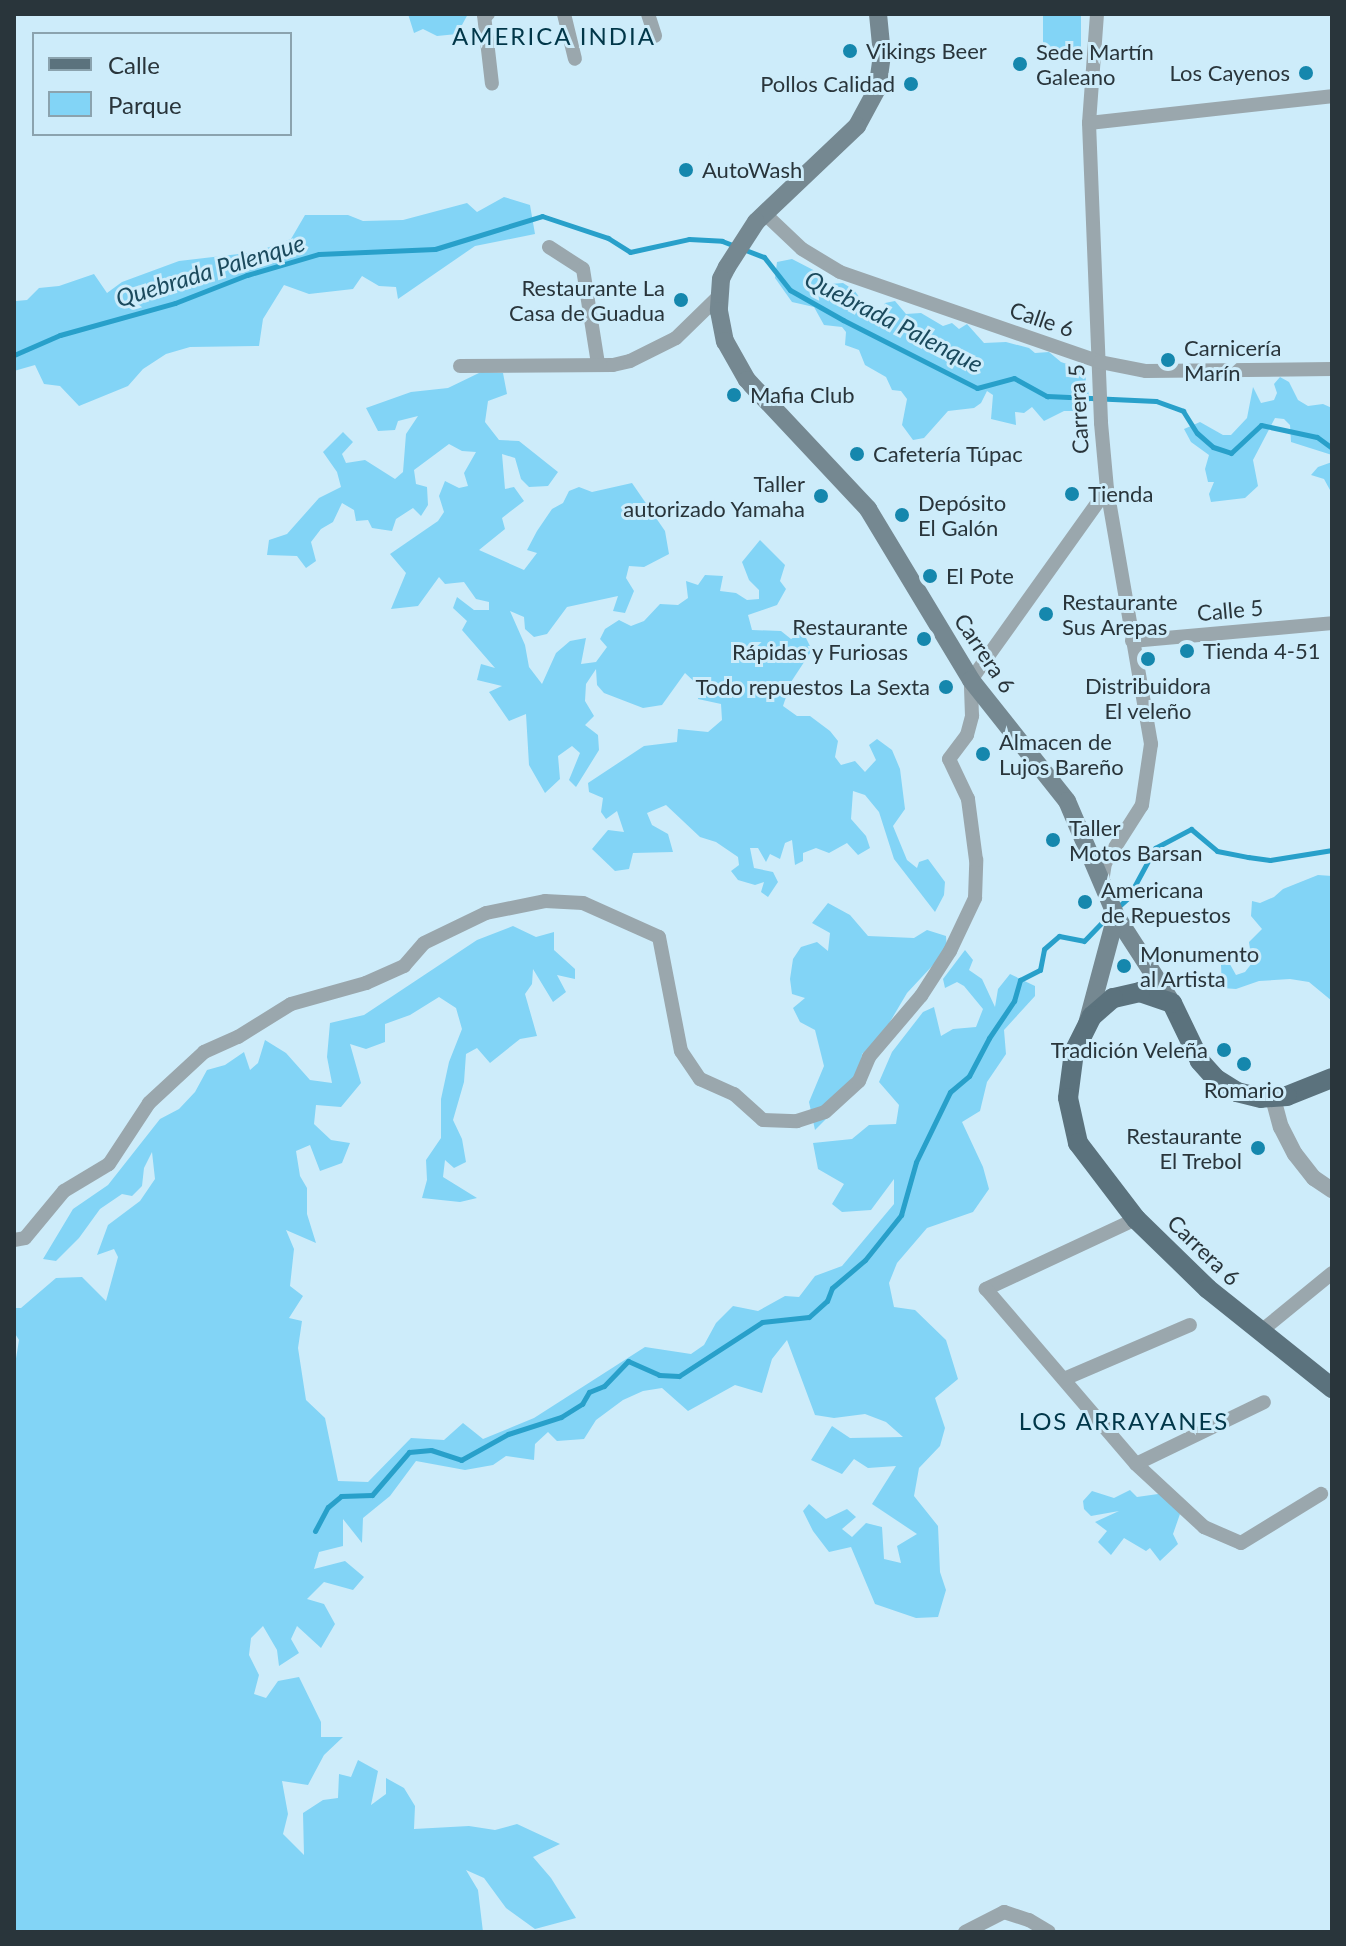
<!DOCTYPE html>
<meta charset="utf-8">
<style>
body{margin:0}
#map{position:relative;width:1346px;height:1946px;overflow:hidden;background:#cdecfa;font-family:Lato,sans-serif}
div>[style]{position:absolute}
[style*='--x']{left:calc(var(--x)*1px);top:calc(var(--y)*1px);width:calc(var(--w)*1px);rotate:calc(var(--a)*1deg)}
.green>*{inset:0;background:#82d4f6;transform-origin:0 0}
.stream>*{height:5px;margin:-2.5px;padding:0 2.5px;transform-origin:2.5px;border-radius:2.5px;background:#28a0ca}
.minor>*{height:14px;margin:-7px;padding:0 7px;transform-origin:7px;border-radius:7px;background:#9aa7ad}
.tertiary>*{height:16px;margin:-8px;padding:0 8px;transform-origin:8px;border-radius:8px;background:#9aa7ad}
.secondary>*{height:18px;margin:-9px;padding:0 9px;transform-origin:9px;border-radius:9px;background:#758891}
.primary>*{height:20px;margin:-10px;padding:0 10px;transform-origin:10px;border-radius:10px;background:#5b727d}
.dots>*{width:22px;height:22px;translate:-50% -50%;box-sizing:border-box;border:4px solid #cdecfa;border-radius:50%}
span{translate:-50% -50%;white-space:nowrap;text-align:center;line-height:1.15;-webkit-text-stroke:6px #cdecfa;paint-order:stroke}
.poi-label{font-size:22px;color:#29353b}
.left{translate:0 -50%;text-align:left}
.right{translate:-100% -50%;text-align:right}
.street-label{font-size:22px;color:#29353b}
.neighbourhood-label{font-size:24px;color:#013749;letter-spacing:2px}
.water-label{font-size:24px;color:#1b4a5d;font-style:italic}
.frame{position:absolute;inset:0;border:16px solid #29353b;pointer-events:none}
.legend{position:absolute;left:32px;top:32px;width:260px;height:104px;box-sizing:border-box;background:#cdecfa;border:2px solid #8ba3ae;margin:0;padding:10px 14px;list-style:none;font-size:24px;color:#29353b}
.legend li{display:flex;align-items:center;gap:16px;height:40px}
.legend b{width:40px;border:2px solid #8ba3ae}
</style>
<div id="map">
<div class="green">
<i style="clip-path:polygon(408px 14px,468px 14px,457px 34px,437px 36px,423px 29px,414px 33px)"></i>
<i style="left:1043px;top:14px;width:38px;height:46px"></i>
<i style="clip-path:polygon(504px 197px,530px 205px,535px 234px,475px 246px,398px 299px,396px 287px,379px 286px,362px 276px,353px 289px,309px 294px,284px 285px,263px 319px,259px 346px,190px 347px,166px 354px,143px 369px,128px 386px,79px 406px,60px 386px,44px 384px,35px 365px,14px 371px,16px 301px,27px 300px,39px 288px,59px 286px,94px 274px,107px 293px,122px 282px,179px 261px,256px 252px,291px 239px,305px 215px,348px 215px,363px 221px,403px 220px,467px 203px,477px 212px)"></i>
<i style="clip-path:polygon(792px 259px,821px 274px,830px 284px,843px 283px,854px 290px,871px 313px,882px 311px,885px 303px,895px 301px,906px 314px,921px 313px,943px 326px,952px 323px,959px 329px,967px 324px,984px 343px,1006px 342px,1029px 348px,1035px 353px,1049px 352px,1061px 362px,1084px 370px,1090px 401px,1075px 411px,1064px 411px,1044px 421px,1032px 407px,1024px 413px,1015px 412px,1016px 425px,991px 419px,993px 395px,987px 391px,981px 403px,974px 408px,948px 411px,924px 438px,913px 440px,902px 425px,907px 399px,901px 391px,892px 390px,886px 377px,865px 365px,859px 350px,845px 345px,846px 332px,842px 327px,824px 325px,814px 307px,792px 302px,775px 278px,777px 262px)"></i>
<i style="clip-path:polygon(481px 372px,503px 373px,507px 394px,488px 401px,485px 422px,499px 440px,519px 441px,558px 472px,548px 486px,529px 487px,521px 479px,515px 458px,502px 454px,505px 489px,514px 487px,524px 501px,502px 518px,505px 529px,479px 550px,524px 570px,537px 553px,527px 550px,537px 531px,552px 509px,563px 503px,569px 491px,579px 487px,592px 492px,632px 483px,665px 531px,669px 554px,644px 567px,629px 566px,626px 578px,634px 591px,625px 613px,613px 611px,618px 596px,567px 607px,547px 634px,534px 637px,525px 629px,524px 617px,510px 611px,525px 645px,529px 667px,542px 684px,556px 653px,570px 641px,586px 638px,581px 664px,596px 662px,607px 647px,600px 639px,605px 629px,619px 620px,631px 626px,644px 621px,660px 604px,678px 605px,688px 598px,686px 581px,698px 585px,705px 575px,723px 576px,720px 591px,736px 593px,747px 600px,759px 599px,759px 590px,749px 580px,742px 562px,760px 540px,785px 565px,780px 581px,786px 589px,777px 605px,748px 615px,752px 630px,781px 631px,791px 639px,803px 632px,812px 650px,791px 682px,783px 706px,797px 716px,810px 716px,830px 731px,838px 741px,835px 757px,841px 765px,855px 761px,865px 772px,876px 760px,869px 745px,877px 739px,892px 750px,900px 769px,905px 809px,893px 826px,907px 860px,917px 868px,919px 862px,928px 859px,945px 882px,944px 895px,935px 912px,894px 859px,879px 812px,865px 795px,853px 791px,851px 819px,866px 836px,870px 848px,858px 855px,847px 843px,829px 853px,816px 848px,803px 853px,803px 861px,795px 865px,792px 840px,785px 843px,780px 859px,770px 854px,766px 862px,758px 848px,750px 848px,754px 868px,773px 872px,778px 882px,768px 897px,761px 892px,764px 882px,755px 885px,738px 880px,731px 871px,739px 865px,738px 857px,716px 842px,700px 837px,666px 805px,647px 813px,652px 825px,668px 834px,673px 852px,633px 853px,629px 869px,615px 871px,592px 849px,608px 830px,624px 832px,617px 811px,606px 819px,601px 812px,603px 798px,589px 792px,588px 783px,644px 746px,677px 742px,678px 729px,708px 732px,722px 720px,721px 704px,698px 699px,699px 686px,685px 673px,662px 705px,643px 708px,604px 693px,597px 685px,596px 669px,586px 684px,585px 701px,594px 716px,585px 725px,598px 735px,599px 750px,576px 787px,569px 780px,580px 753px,572px 746px,558px 756px,560px 779px,545px 793px,529px 765px,526px 714px,509px 721px,489px 692px,502px 686px,477px 680px,481px 664px,495px 668px,462px 630px,467px 621px,453px 608px,457px 597px,474px 610px,489px 610px,489px 602px,476px 599px,464px 582px,445px 584px,439px 577px,418px 606px,391px 609px,406px 573px,390px 554px,438px 521px,444px 512px,439px 496px,445px 481px,459px 488px,468px 486px,464px 473px,476px 452px,462px 451px,449px 444px,414px 470px,416px 484px,427px 487px,428px 505px,421px 516px,413px 508px,396px 519px,392px 531px,372px 528px,368px 520px,356px 521px,354px 510px,342px 503px,333px 522px,321px 529px,311px 542px,316px 561px,306px 568px,297px 556px,267px 555px,269px 540px,287px 534px,319px 498px,341px 487px,337px 472px,323px 452px,343px 432px,353px 442px,342px 454px,346px 463px,365px 460px,395px 479px,403px 472px,406px 434px,418px 416px,398px 421px,395px 430px,378px 431px,366px 408px,411px 392px,448px 388px)"></i>
<i style="clip-path:polygon(1280px 377px,1289px 382px,1298px 400px,1308px 406px,1323px 404px,1332px 408px,1332px 455px,1291px 442px,1290px 425px,1284px 419px,1275px 418px,1253px 460px,1258px 486px,1245px 498px,1211px 502px,1209px 494px,1214px 482px,1208px 482px,1205px 469px,1209px 455px,1191px 442px,1184px 429px,1200px 422px,1223px 435px,1231px 435px,1247px 418px,1253px 387px,1261px 403px,1274px 400px,1277px 393px,1274px 384px)"></i>
<i style="clip-path:polygon(1332px 462px,1332px 489px,1330px 490px,1324px 479px,1311px 475px,1318px 467px)"></i>
<i style="clip-path:polygon(1318px 875px,1332px 876px,1332px 1001px,1309px 982px,1290px 979px,1259px 981px,1236px 989px,1222px 988px,1221px 965px,1216px 956px,1222px 950px,1236px 975px,1245px 972px,1252px 963px,1249px 942px,1262px 929px,1251px 916px,1252px 901px,1260px 903px,1274px 897px,1283px 889px)"></i>
<i style="clip-path:polygon(828px 903px,850px 915px,868px 936px,914px 938px,927px 930px,946px 936px,947px 950px,907px 993px,881px 1037px,862px 1054px,861px 1068px,832px 1113px,815px 1130px,809px 1102px,824px 1066px,815px 1030px,800px 1022px,793px 1008px,805px 998px,792px 994px,790px 979px,793px 959px,801px 947px,817px 942px,828px 951px,830px 933px,812px 923px)"></i>
<i style="clip-path:polygon(513px 926px,536px 937px,554px 932px,554px 950px,575px 969px,575px 979px,557px 975px,566px 992px,553px 1002px,533px 969px,532px 984px,525px 994px,537px 1036px,520px 1039px,490px 1063px,477px 1048px,466px 1054px,464px 1082px,453px 1120px,462px 1139px,466px 1162px,454px 1168px,445px 1160px,443px 1177px,477px 1198px,460px 1202px,422px 1198px,427px 1180px,426px 1160px,441px 1138px,441px 1099px,449px 1062px,462px 1029px,456px 1008px,439px 997px,410px 1015px,385px 1024px,385px 1042px,366px 1049px,350px 1044px,361px 1083px,341px 1107px,316px 1105px,314px 1124px,331px 1140px,350px 1143px,342px 1163px,320px 1171px,310px 1145px,296px 1151px,300px 1176px,307px 1188px,307px 1214px,316px 1243px,286px 1230px,294px 1249px,290px 1286px,303px 1296px,289px 1318px,302px 1321px,298px 1348px,306px 1400px,325px 1418px,338px 1481px,368px 1482px,411px 1438px,444px 1440px,463px 1423px,483px 1439px,534px 1418px,645px 1347px,691px 1354px,704px 1345px,716px 1323px,733px 1306px,758px 1311px,785px 1296px,799px 1297px,815px 1276px,842px 1266px,894px 1204px,894px 1179px,871px 1210px,842px 1212px,832px 1204px,844px 1184px,818px 1169px,813px 1143px,852px 1139px,869px 1125px,896px 1124px,899px 1105px,879px 1082px,892px 1052px,923px 1012px,934px 1007px,941px 1036px,953px 1029px,976px 1027px,983px 1009px,964px 986px,957px 982px,945px 988px,943px 979px,965px 950px,973px 960px,969px 970px,982px 979px,995px 1007px,998px 989px,1010px 974px,1035px 986px,1035px 996px,1004px 1030px,1006px 1054px,987px 1082px,980px 1111px,962px 1122px,983px 1167px,989px 1189px,973px 1212px,927px 1228px,897px 1263px,889px 1283px,894px 1307px,915px 1310px,946px 1340px,958px 1379px,935px 1398px,945px 1428px,940px 1446px,919px 1468px,914px 1496px,938px 1526px,940px 1572px,946px 1590px,938px 1617px,916px 1618px,875px 1604px,851px 1547px,829px 1552px,813px 1531px,803px 1511px,809px 1504px,826px 1519px,847px 1509px,856px 1517px,842px 1529px,852px 1537px,866px 1523px,882px 1527px,884px 1559px,901px 1563px,897px 1546px,917px 1534px,872px 1504px,896px 1466px,868px 1468px,854px 1459px,842px 1474px,811px 1460px,832px 1426px,850px 1438px,903px 1437px,886px 1422px,865px 1414px,834px 1418px,815px 1415px,787px 1340px,772px 1359px,762px 1393px,735px 1385px,688px 1411px,662px 1388px,643px 1391px,623px 1400px,596px 1420px,584px 1439px,557px 1441px,548px 1432px,535px 1444px,534px 1460px,506px 1456px,493px 1465px,465px 1470px,416px 1461px,390px 1496px,363px 1518px,362px 1543px,343px 1519px,343px 1546px,319px 1552px,314px 1569px,345px 1561px,364px 1577px,353px 1590px,324px 1582px,307px 1599px,324px 1604px,335px 1624px,321px 1648px,297px 1626px,291px 1639px,299px 1653px,279px 1666px,277px 1650px,263px 1626px,251px 1638px,249px 1655px,259px 1675px,254px 1694px,266px 1698px,278px 1681px,299px 1677px,321px 1722px,321px 1737px,343px 1737px,324px 1755px,308px 1785px,282px 1781px,288px 1814px,283px 1834px,304px 1855px,303px 1813px,323px 1800px,338px 1798px,339px 1774px,351px 1777px,358px 1760px,378px 1771px,371px 1805px,386px 1794px,386px 1778px,404px 1788px,415px 1806px,414px 1829px,469px 1826px,495px 1830px,517px 1824px,560px 1844px,533px 1857px,551px 1878px,576px 1918px,535px 1929px,506px 1908px,484px 1878px,466px 1870px,478px 1890px,483px 1932px,14px 1932px,14px 1371px,19px 1340px,14px 1332px,14px 1308px,21px 1308px,56px 1278px,82px 1277px,106px 1301px,118px 1257px,114px 1249px,97px 1255px,108px 1225px,140px 1201px,155px 1179px,152px 1152px,144px 1168px,142px 1186px,132px 1196px,122px 1194px,100px 1209px,79px 1238px,56px 1261px,43px 1259px,73px 1209px,108px 1185px,160px 1119px,179px 1109px,195px 1092px,207px 1070px,225px 1065px,244px 1052px,250px 1070px,258px 1063px,265px 1040px,286px 1053px,310px 1080px,332px 1083px,327px 1057px,330px 1023px,364px 1015px,477px 940px)"></i>
<i style="clip-path:polygon(1130px 1490px,1137px 1497px,1165px 1493px,1180px 1514px,1173px 1534px,1178px 1544px,1160px 1561px,1150px 1548px,1146px 1551px,1124px 1538px,1111px 1555px,1098px 1542px,1107px 1531px,1095px 1522px,1119px 1511px,1091px 1516px,1084px 1509px,1083px 1501px,1092px 1491px,1114px 1498px)"></i>
</div>
<div class="stream">
<i style="--x:14;--y:355;--w:50;--a:-23.5"></i>
<i style="--x:60;--y:335;--w:119;--a:-15.5"></i>
<i style="--x:175;--y:303;--w:77;--a:-21.3"></i>
<i style="--x:247;--y:275;--w:75;--a:-16.3"></i>
<i style="--x:319;--y:254;--w:116;--a:-2.5"></i>
<i style="--x:435;--y:249;--w:112;--a:-17.1"></i>
<i style="--x:542;--y:216;--w:70;--a:18.4"></i>
<i style="--x:608;--y:238;--w:26;--a:32"></i>
<i style="--x:630;--y:252;--w:60;--a:-12.4"></i>
<i style="--x:689;--y:239;--w:33;--a:3"></i>
<i style="--x:722;--y:241;--w:45;--a:20.9"></i>
<i style="--x:764;--y:257;--w:42;--a:51.8"></i>
<i style="--x:790;--y:290;--w:61;--a:29.5"></i>
<i style="--x:843;--y:320;--w:150;--a:26.9"></i>
<i style="--x:977;--y:388;--w:38;--a:-15"></i>
<i style="--x:1014;--y:378;--w:38;--a:29"></i>
<i style="--x:1047;--y:396;--w:109;--a:2.6"></i>
<i style="--x:1156;--y:401;--w:29;--a:20"></i>
<i style="--x:1183;--y:411;--w:26;--a:58"></i>
<i style="--x:1197;--y:433;--w:21;--a:41"></i>
<i style="--x:1213;--y:447;--w:19;--a:18"></i>
<i style="--x:1231;--y:453;--w:41;--a:-43"></i>
<i style="--x:1261;--y:425;--w:57;--a:12.1"></i>
<i style="--x:1317;--y:437;--w:19;--a:36"></i>
<i style="--x:1117;--y:908;--w:15;--a:-42"></i>
<i style="--x:1128;--y:898;--w:57;--a:-61.6"></i>
<i style="--x:1155;--y:848;--w:41;--a:-27.8"></i>
<i style="--x:1191;--y:829;--w:34;--a:40"></i>
<i style="--x:1217;--y:851;--w:32;--a:11"></i>
<i style="--x:1248;--y:857;--w:22;--a:8"></i>
<i style="--x:1270;--y:860;--w:63;--a:-9.2"></i>
<i style="--x:315;--y:1531;--w:27;--a:-62"></i>
<i style="--x:328;--y:1507;--w:17;--a:-40"></i>
<i style="--x:341;--y:1496;--w:31;--a:-2"></i>
<i style="--x:372;--y:1495;--w:57;--a:-49.3"></i>
<i style="--x:409;--y:1452;--w:22;--a:-5"></i>
<i style="--x:431;--y:1450;--w:32;--a:18"></i>
<i style="--x:461;--y:1460;--w:54;--a:-29"></i>
<i style="--x:508;--y:1434;--w:56;--a:-17.8"></i>
<i style="--x:561;--y:1417;--w:25;--a:-32"></i>
<i style="--x:582;--y:1404;--w:14;--a:-60"></i>
<i style="--x:589;--y:1392;--w:16;--a:-22"></i>
<i style="--x:604;--y:1386;--w:35;--a:-46"></i>
<i style="--x:628;--y:1361;--w:34;--a:24"></i>
<i style="--x:659;--y:1375;--w:20;--a:3"></i>
<i style="--x:679;--y:1376;--w:99;--a:-33"></i>
<i style="--x:762;--y:1322;--w:47;--a:-6.1"></i>
<i style="--x:809;--y:1317;--w:24;--a:-42"></i>
<i style="--x:827;--y:1301;--w:14;--a:-69"></i>
<i style="--x:832;--y:1288;--w:43;--a:-40.3"></i>
<i style="--x:865;--y:1260;--w:58;--a:-51.3"></i>
<i style="--x:901;--y:1215;--w:55;--a:-74.2"></i>
<i style="--x:916;--y:1162;--w:78;--a:-64.1"></i>
<i style="--x:950;--y:1092;--w:25;--a:-40"></i>
<i style="--x:969;--y:1076;--w:43;--a:-62.2"></i>
<i style="--x:989;--y:1038;--w:45;--a:-56"></i>
<i style="--x:1014;--y:1001;--w:22;--a:-74"></i>
<i style="--x:1020;--y:980;--w:22;--a:-27"></i>
<i style="--x:1040;--y:970;--w:21;--a:-79"></i>
<i style="--x:1044;--y:949;--w:20;--a:-41"></i>
<i style="--x:1059;--y:936;--w:25;--a:11"></i>
<i style="--x:1084;--y:941;--w:36;--a:-46"></i>
</div>
<div class="minor">
<i style="--x:488;--y:14;--w:4;--a:166"></i>
<i style="--x:484;--y:15;--w:69;--a:83.4"></i>
<i style="--x:564;--y:14;--w:46;--a:76.3"></i>
<i style="--x:648;--y:14;--w:23;--a:72"></i>
<i style="--x:1097;--y:14;--w:109;--a:94.2"></i>
<i style="--x:1089;--y:123;--w:300;--a:87.7"></i>
<i style="--x:1101;--y:423;--w:66;--a:84.8"></i>
<i style="--x:1107;--y:489;--w:259;--a:80.2"></i>
<i style="--x:1151;--y:744;--w:62;--a:98.4"></i>
<i style="--x:1142;--y:805;--w:69;--a:122.5"></i>
<i style="--x:1105;--y:863;--w:20;--a:99"></i>
<i style="--x:1089;--y:123;--w:244;--a:-6.3"></i>
<i style="--x:764;--y:213;--w:52;--a:43.5"></i>
<i style="--x:802;--y:249;--w:44;--a:31.2"></i>
<i style="--x:840;--y:272;--w:275;--a:19.1"></i>
<i style="--x:1100;--y:362;--w:47;--a:11.1"></i>
<i style="--x:1146;--y:371;--w:186;--a:-0.6"></i>
<i style="--x:549;--y:247;--w:40;--a:32.9"></i>
<i style="--x:583;--y:269;--w:96;--a:81"></i>
<i style="--x:460;--y:366;--w:153;--a:-0.4"></i>
<i style="--x:613;--y:365;--w:17;--a:-13"></i>
<i style="--x:630;--y:361;--w:51;--a:-26.6"></i>
<i style="--x:676;--y:338;--w:62;--a:-44.3"></i>
<i style="--x:1132;--y:641;--w:201;--a:-5.1"></i>
<i style="--x:1136;--y:1219;--w:166;--a:155"></i>
<i style="--x:986;--y:1289;--w:230;--a:49.4"></i>
<i style="--x:1136;--y:1464;--w:93;--a:42.8"></i>
<i style="--x:1204;--y:1527;--w:40;--a:23.4"></i>
<i style="--x:1241;--y:1543;--w:94;--a:-31.5"></i>
<i style="--x:14;--y:1240;--w:11;--a:-10"></i>
<i style="--x:25;--y:1238;--w:61;--a:-50.3"></i>
<i style="--x:64;--y:1191;--w:52;--a:-31"></i>
<i style="--x:109;--y:1164;--w:73;--a:-56.7"></i>
<i style="--x:149;--y:1103;--w:75;--a:-42.8"></i>
<i style="--x:204;--y:1052;--w:37;--a:-24"></i>
<i style="--x:238;--y:1037;--w:62;--a:-31.9"></i>
<i style="--x:291;--y:1004;--w:78;--a:-15.6"></i>
<i style="--x:366;--y:983;--w:42;--a:-24.1"></i>
<i style="--x:404;--y:966;--w:30;--a:-49"></i>
<i style="--x:424;--y:943;--w:69;--a:-25.8"></i>
<i style="--x:486;--y:913;--w:60;--a:-11.5"></i>
<i style="--x:545;--y:901;--w:38;--a:3"></i>
<i style="--x:583;--y:903;--w:83;--a:24.1"></i>
<i style="--x:659;--y:937;--w:116;--a:79.1"></i>
<i style="--x:681;--y:1051;--w:34;--a:56"></i>
<i style="--x:700;--y:1079;--w:37;--a:24"></i>
<i style="--x:734;--y:1094;--w:39;--a:42"></i>
<i style="--x:763;--y:1120;--w:34;--a:2"></i>
<i style="--x:797;--y:1121;--w:29;--a:-18"></i>
<i style="--x:825;--y:1112;--w:46;--a:-42.4"></i>
<i style="--x:859;--y:1081;--w:26;--a:-67"></i>
<i style="--x:869;--y:1057;--w:80;--a:-49.6"></i>
<i style="--x:921;--y:996;--w:54;--a:-57.2"></i>
<i style="--x:950;--y:951;--w:59;--a:-64.7"></i>
<i style="--x:975;--y:898;--w:38;--a:-88"></i>
<i style="--x:976;--y:860;--w:62;--a:-97.5"></i>
<i style="--x:968;--y:799;--w:44;--a:-115.4"></i>
<i style="--x:949;--y:759;--w:30;--a:-53"></i>
<i style="--x:967;--y:735;--w:20;--a:-75"></i>
<i style="--x:972;--y:716;--w:36;--a:-92"></i>
<i style="--x:971;--y:680;--w:234;--a:-54.5"></i>
<i style="--x:1260;--y:1332;--w:93;--a:-39.3"></i>
<i style="--x:1064;--y:1379;--w:137;--a:-23.2"></i>
<i style="--x:1136;--y:1464;--w:142;--a:-25.8"></i>
<i style="--x:965;--y:1932;--w:44;--a:-27.1"></i>
<i style="--x:1004;--y:1912;--w:26;--a:18"></i>
<i style="--x:1029;--y:1920;--w:23;--a:31"></i>
</div>
<div class="tertiary">
<i style="--x:1273;--y:1098;--w:30;--a:75"></i>
<i style="--x:1281;--y:1127;--w:30;--a:63"></i>
<i style="--x:1295;--y:1154;--w:31;--a:52"></i>
<i style="--x:1314;--y:1178;--w:22;--a:34"></i>
</div>
<div class="secondary">
<i style="--x:878;--y:14;--w:41;--a:84.4"></i>
<i style="--x:882;--y:55;--w:34;--a:98"></i>
<i style="--x:877;--y:89;--w:42;--a:118.4"></i>
<i style="--x:857;--y:126;--w:139;--a:136.5"></i>
<i style="--x:756;--y:222;--w:54;--a:122.8"></i>
<i style="--x:727;--y:267;--w:13;--a:117"></i>
<i style="--x:721;--y:279;--w:32;--a:94"></i>
<i style="--x:719;--y:311;--w:31;--a:79"></i>
<i style="--x:725;--y:341;--w:45;--a:60.6"></i>
<i style="--x:747;--y:380;--w:177;--a:46.8"></i>
<i style="--x:868;--y:509;--w:200;--a:58.9"></i>
<i style="--x:971;--y:680;--w:154;--a:51.6"></i>
<i style="--x:1067;--y:801;--w:125;--a:66.9"></i>
<i style="--x:1116;--y:916;--w:103;--a:57.2"></i>
<i style="--x:1087;--y:1024;--w:112;--a:-75"></i>
</div>
<div class="primary">
<i style="--x:1332;--y:1078;--w:48;--a:158.2"></i>
<i style="--x:1287;--y:1096;--w:26;--a:176"></i>
<i style="--x:1261;--y:1098;--w:25;--a:-166"></i>
<i style="--x:1237;--y:1092;--w:25;--a:-148"></i>
<i style="--x:1216;--y:1079;--w:24;--a:-132"></i>
<i style="--x:1200;--y:1061;--w:64;--a:-115.8"></i>
<i style="--x:1172;--y:1003;--w:34;--a:-161"></i>
<i style="--x:1140;--y:992;--w:28;--a:167"></i>
<i style="--x:1113;--y:998;--w:28;--a:139"></i>
<i style="--x:1092;--y:1016;--w:40;--a:116.6"></i>
<i style="--x:1074;--y:1052;--w:46;--a:97.4"></i>
<i style="--x:1068;--y:1098;--w:46;--a:77.5"></i>
<i style="--x:1078;--y:1143;--w:96;--a:52.7"></i>
<i style="--x:1136;--y:1219;--w:100;--a:44.2"></i>
<i style="--x:1208;--y:1289;--w:159;--a:38.6"></i>
</div>
<div class="dots">
<i style="left:850px;top:51px;background:#1587ad"></i>
<i style="left:1020px;top:64px;background:#1587ad"></i>
<i style="left:1306px;top:73px;background:#1587ad"></i>
<i style="left:911px;top:84px;background:#1587ad"></i>
<i style="left:686px;top:170px;background:#1587ad"></i>
<i style="left:681px;top:300px;background:#1587ad"></i>
<i style="left:1168px;top:360px;background:#1587ad"></i>
<i style="left:734px;top:395px;background:#1587ad"></i>
<i style="left:857px;top:454px;background:#1587ad"></i>
<i style="left:1072px;top:494px;background:#1587ad"></i>
<i style="left:821px;top:496px;background:#1587ad"></i>
<i style="left:902px;top:515px;background:#1587ad"></i>
<i style="left:930px;top:576px;background:#1587ad"></i>
<i style="left:1046px;top:614px;background:#1587ad"></i>
<i style="left:924px;top:639px;background:#1587ad"></i>
<i style="left:1187px;top:651px;background:#1587ad"></i>
<i style="left:1148px;top:659px;background:#1587ad"></i>
<i style="left:946px;top:687px;background:#1587ad"></i>
<i style="left:983px;top:754px;background:#1587ad"></i>
<i style="left:1053px;top:840px;background:#1587ad"></i>
<i style="left:1085px;top:902px;background:#1587ad"></i>
<i style="left:1124px;top:966px;background:#1587ad"></i>
<i style="left:1224px;top:1050px;background:#1587ad"></i>
<i style="left:1244px;top:1064px;background:#1587ad"></i>
<i style="left:1258px;top:1148px;background:#1587ad"></i>
</div>
<div class="poi-label">
<span class="left" style="left:866px;top:51px">Vikings Beer</span>
<span class="left" style="left:1036px;top:64px">Sede Martín<br>Galeano</span>
<span class="right" style="left:1290px;top:73px">Los Cayenos</span>
<span class="right" style="left:895px;top:84px">Pollos Calidad</span>
<span class="left" style="left:702px;top:170px">AutoWash</span>
<span class="right" style="left:665px;top:300px">Restaurante La<br>Casa de Guadua</span>
<span class="left" style="left:1184px;top:360px">Carnicería<br>Marín</span>
<span class="left" style="left:750px;top:395px">Mafia Club</span>
<span class="left" style="left:873px;top:454px">Cafetería Túpac</span>
<span class="right" style="left:805px;top:496px">Taller<br>autorizado Yamaha</span>
<span class="left" style="left:1088px;top:494px">Tienda</span>
<span class="left" style="left:918px;top:515px">Depósito<br>El Galón</span>
<span class="left" style="left:946px;top:576px">El Pote</span>
<span class="left" style="left:1062px;top:614px">Restaurante<br>Sus Arepas</span>
<span class="right" style="left:908px;top:639px">Restaurante<br>Rápidas y Furiosas</span>
<span class="left" style="left:1203px;top:651px">Tienda 4-51</span>
<span style="left:1148px;top:698px">Distribuidora<br>El veleño</span>
<span class="right" style="left:930px;top:687px">Todo repuestos La Sexta</span>
<span class="left" style="left:999px;top:754px">Almacen de<br>Lujos Bareño</span>
<span class="left" style="left:1069px;top:840px">Taller<br>Motos Barsan</span>
<span class="left" style="left:1101px;top:902px">Americana<br>de Repuestos</span>
<span class="left" style="left:1140px;top:966px">Monumento<br>al Artista</span>
<span class="right" style="left:1208px;top:1050px">Tradición Veleña</span>
<span style="left:1244px;top:1090px">Romario</span>
<span class="right" style="left:1242px;top:1148px">Restaurante<br>El Trebol</span>
</div>
<div class="street-label">
<span style="left:1042px;top:319px;rotate:19deg">Calle 6</span>
<span style="left:1078px;top:409px;rotate:-93deg">Carrera 5</span>
<span style="left:1230px;top:610px;rotate:-5deg">Calle 5</span>
<span style="left:985px;top:653px;rotate:56deg">Carrera 6</span>
<span style="left:1204px;top:1250px;rotate:44deg">Carrera 6</span>
</div>
<div class="neighbourhood-label">
<span style="left:554px;top:36px">AMERICA INDIA</span>
<span style="left:1124px;top:1421px">LOS ARRAYANES</span>
</div>
<div class="water-label">
<span style="left:210px;top:270px;rotate:-17deg">Quebrada Palenque</span>
<span style="left:894px;top:321px;rotate:27deg">Quebrada Palenque</span>
</div>
<div class="frame"></div>
<ul class="legend">
<li><b style="height:10px;background:#5b727d"></b>Calle</li>
<li><b style="height:22px;background:#82d4f6"></b>Parque</li>
</ul>
</div>
